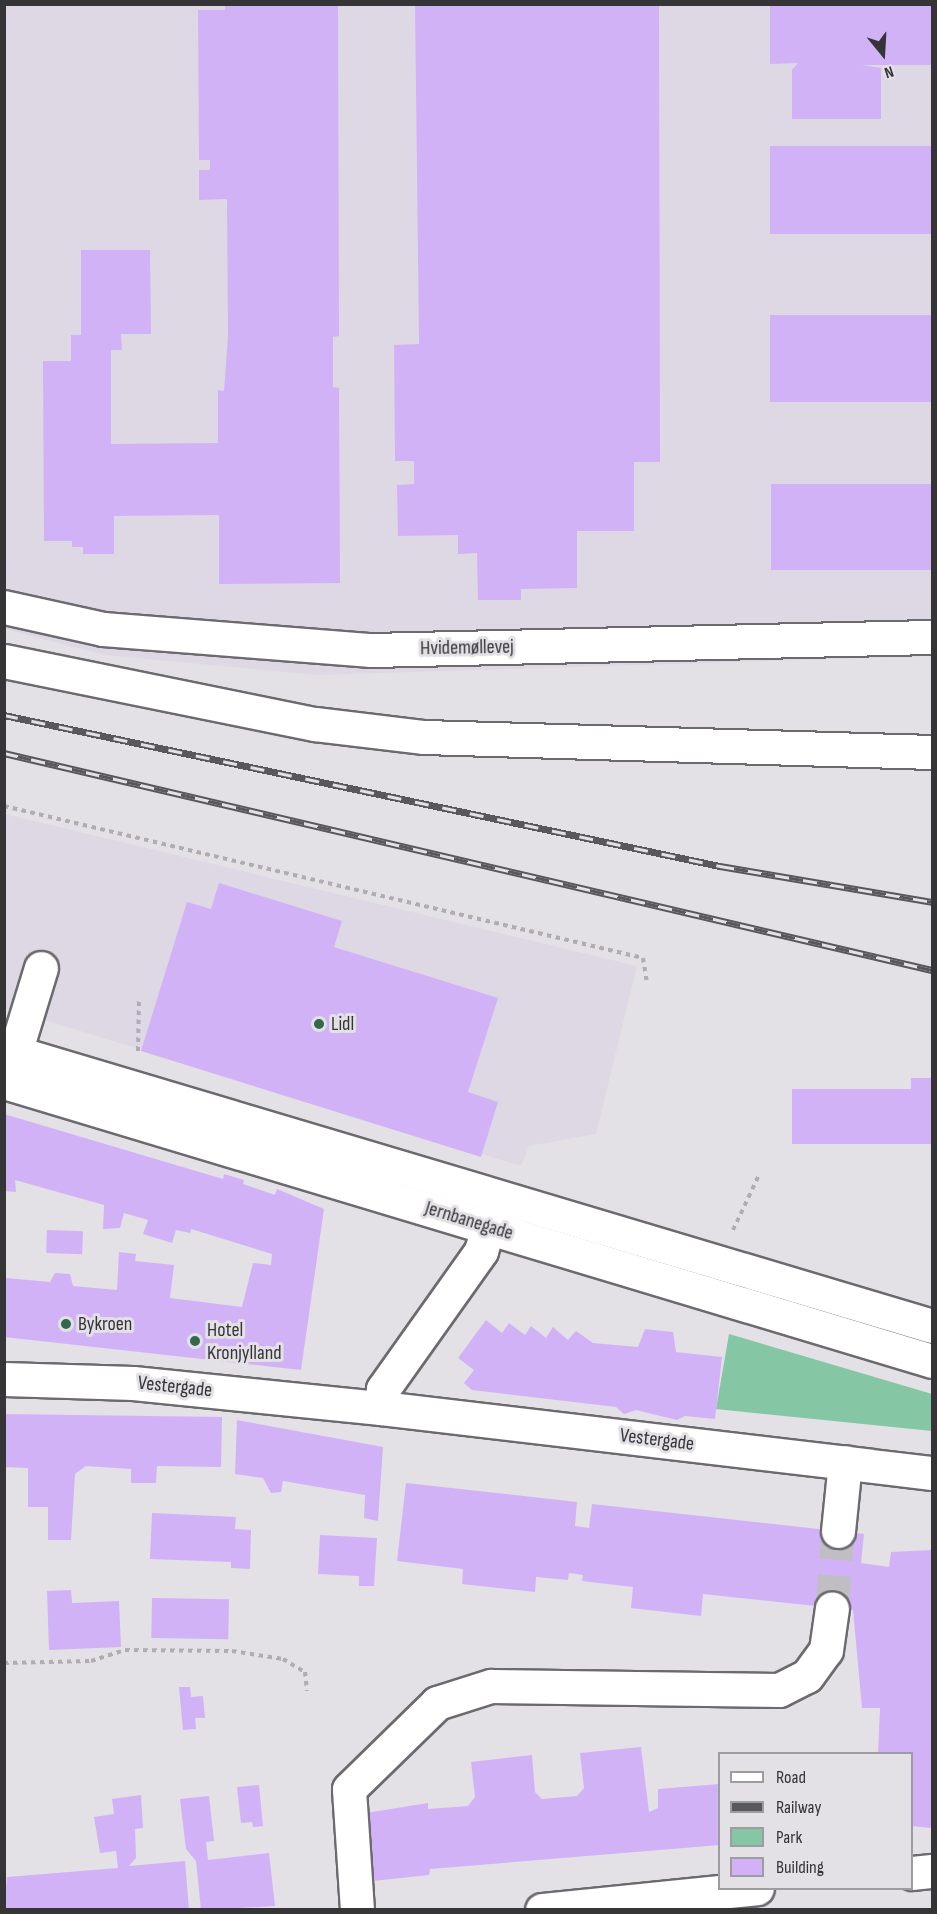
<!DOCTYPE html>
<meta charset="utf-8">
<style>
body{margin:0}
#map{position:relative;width:937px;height:1914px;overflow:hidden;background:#e3e1e6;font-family:"Sofia Sans Condensed",sans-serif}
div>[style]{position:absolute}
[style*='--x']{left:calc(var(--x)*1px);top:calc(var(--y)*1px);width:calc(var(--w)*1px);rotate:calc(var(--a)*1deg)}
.built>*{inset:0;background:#ded8e5}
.green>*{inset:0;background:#85c7a4}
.building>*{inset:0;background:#d2b2f6;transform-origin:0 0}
.minor-tunnel>*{height:33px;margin-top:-16.5px;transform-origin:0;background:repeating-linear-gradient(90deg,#c0bec3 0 33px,transparent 0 49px)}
.path>*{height:4px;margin-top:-2px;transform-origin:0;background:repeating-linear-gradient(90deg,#afadb1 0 4.5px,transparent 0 9px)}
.roads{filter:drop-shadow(2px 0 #6c6a6f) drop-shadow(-2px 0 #6c6a6f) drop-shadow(0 2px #6c6a6f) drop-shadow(0 -2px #6c6a6f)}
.minor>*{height:33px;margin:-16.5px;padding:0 16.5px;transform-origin:16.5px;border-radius:16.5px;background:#fff}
.major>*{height:33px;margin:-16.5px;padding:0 16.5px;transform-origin:16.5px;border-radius:16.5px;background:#fff}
.rail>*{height:7px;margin-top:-3.5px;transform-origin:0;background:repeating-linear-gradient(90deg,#e3e1e6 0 14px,#58575a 0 28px);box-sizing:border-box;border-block:2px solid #58575a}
.dots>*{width:16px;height:16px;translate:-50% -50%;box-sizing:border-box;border:3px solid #e3e1e6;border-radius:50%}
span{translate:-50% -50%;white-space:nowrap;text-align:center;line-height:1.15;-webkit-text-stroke:6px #e3e1e6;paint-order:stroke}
.street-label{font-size:20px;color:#353437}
.poi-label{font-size:20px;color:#353437}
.left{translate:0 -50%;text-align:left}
.frame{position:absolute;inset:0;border:6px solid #353437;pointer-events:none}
.legend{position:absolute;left:718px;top:1752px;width:195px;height:138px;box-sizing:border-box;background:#e3e1e6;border:2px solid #9d9ca0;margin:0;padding:8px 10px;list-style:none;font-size:18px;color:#353437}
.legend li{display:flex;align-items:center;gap:12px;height:30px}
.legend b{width:30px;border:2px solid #9d9ca0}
.north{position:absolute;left:853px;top:24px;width:60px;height:60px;-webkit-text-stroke:4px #e3e1e6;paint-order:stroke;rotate:162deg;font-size:16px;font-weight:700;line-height:24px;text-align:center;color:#353437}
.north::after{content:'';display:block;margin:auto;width:21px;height:27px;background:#353437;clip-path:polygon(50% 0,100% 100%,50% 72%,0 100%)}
</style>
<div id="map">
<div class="built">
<i style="clip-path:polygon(4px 5px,932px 5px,932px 656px,318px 675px,105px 655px,5px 629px)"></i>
<i style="clip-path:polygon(5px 814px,637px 966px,596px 1134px,529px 1146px,521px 1166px,5px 1008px)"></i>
</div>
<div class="green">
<i style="clip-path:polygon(729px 1334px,932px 1394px,932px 1431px,716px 1409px)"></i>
</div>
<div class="building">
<i style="clip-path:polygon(225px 4px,338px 4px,339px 336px,333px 337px,333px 387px,339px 388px,340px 583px,219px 584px,219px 515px,114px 516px,114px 554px,83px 554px,83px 547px,72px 547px,72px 541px,44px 541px,43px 361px,71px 361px,71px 335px,81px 335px,81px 250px,150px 250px,151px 334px,121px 334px,122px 350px,111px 350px,111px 444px,218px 443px,218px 390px,224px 391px,228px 336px,227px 199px,199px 200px,199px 170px,210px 170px,210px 160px,199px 160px,198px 10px,225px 10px)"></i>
<i style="clip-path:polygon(415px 4px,659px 4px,660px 462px,634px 462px,634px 531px,577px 531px,577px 588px,521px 589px,521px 600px,478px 600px,477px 553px,458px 554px,458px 535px,398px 536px,397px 485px,414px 484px,414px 461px,395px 461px,394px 345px,419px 344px)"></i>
<i style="clip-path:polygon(770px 4px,932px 4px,932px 65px,862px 65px,881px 68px,881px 119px,792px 119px,792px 70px,798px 63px,770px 64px)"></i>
<i style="left:770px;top:146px;width:162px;height:88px"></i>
<i style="left:770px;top:315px;width:162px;height:87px"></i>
<i style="left:771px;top:484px;width:161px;height:86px"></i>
<i style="clip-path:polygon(219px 883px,342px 921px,334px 947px,498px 998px,468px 1092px,498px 1102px,481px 1157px,141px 1051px,187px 902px,211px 909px)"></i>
<i style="clip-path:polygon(911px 1078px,932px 1078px,932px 1144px,792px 1144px,792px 1089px,911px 1089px)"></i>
<i style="clip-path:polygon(4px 1114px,223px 1179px,224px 1174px,244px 1180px,243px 1184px,275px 1195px,277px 1189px,324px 1209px,301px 1370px,4px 1337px,6px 1278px,50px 1282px,55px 1273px,70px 1274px,73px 1286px,117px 1290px,119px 1252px,136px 1254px,135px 1261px,174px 1265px,170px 1298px,242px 1307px,253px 1263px,271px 1265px,272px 1254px,191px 1229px,190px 1233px,176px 1230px,172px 1243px,143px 1234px,148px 1220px,124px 1213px,120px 1228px,103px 1229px,104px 1205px,15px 1180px,16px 1192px,4px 1191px)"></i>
<i style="left:47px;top:1230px;width:36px;height:23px;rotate:2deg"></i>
<i style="clip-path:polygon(486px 1320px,502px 1333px,509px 1323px,525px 1335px,531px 1326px,546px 1338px,553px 1327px,568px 1340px,576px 1331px,593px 1343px,638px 1347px,645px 1329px,673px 1332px,676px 1352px,722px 1357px,715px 1419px,685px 1416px,677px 1420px,636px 1410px,624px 1414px,616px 1407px,472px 1390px,464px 1383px,474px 1370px,458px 1358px)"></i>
<i style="clip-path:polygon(4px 1414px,222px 1417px,221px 1467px,157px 1466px,156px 1483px,131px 1483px,131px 1469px,86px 1466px,75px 1474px,71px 1540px,48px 1540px,48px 1507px,28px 1507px,28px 1468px,4px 1467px)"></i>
<i style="clip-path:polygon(237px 1420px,383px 1447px,378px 1521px,364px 1518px,365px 1495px,283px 1481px,281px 1492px,271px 1493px,263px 1478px,235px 1474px)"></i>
<i style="clip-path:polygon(406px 1483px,577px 1502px,575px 1526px,589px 1528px,592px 1504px,864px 1534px,861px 1563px,889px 1567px,891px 1552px,932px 1550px,932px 1828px,912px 1826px,912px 1754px,878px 1754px,880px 1708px,862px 1708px,853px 1610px,703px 1594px,701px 1616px,631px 1608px,633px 1587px,582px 1581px,583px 1575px,569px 1573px,568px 1580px,536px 1577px,535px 1592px,462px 1584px,463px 1569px,397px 1561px)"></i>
<i style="clip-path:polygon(152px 1513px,236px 1517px,235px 1529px,251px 1530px,250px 1569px,231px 1568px,231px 1562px,150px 1559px)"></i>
<i style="clip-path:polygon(320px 1535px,377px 1538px,374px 1586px,359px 1586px,359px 1576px,318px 1574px)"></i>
<i style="clip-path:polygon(71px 1590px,72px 1603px,119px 1601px,121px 1647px,49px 1650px,47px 1591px)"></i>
<i style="left:152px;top:1598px;width:77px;height:40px;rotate:1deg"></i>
<i style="clip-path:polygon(179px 1687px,190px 1687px,191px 1697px,203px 1696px,205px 1718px,195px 1718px,196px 1729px,183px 1730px)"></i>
<i style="clip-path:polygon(641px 1747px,649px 1812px,658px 1808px,658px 1789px,720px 1784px,720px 1845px,430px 1869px,429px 1875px,373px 1881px,366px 1813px,428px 1803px,428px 1809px,468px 1806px,475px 1797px,471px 1762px,532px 1755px,535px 1792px,542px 1799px,577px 1796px,584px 1788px,580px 1753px)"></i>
<i style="clip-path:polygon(259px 1785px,263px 1826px,253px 1827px,252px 1822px,241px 1823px,237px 1787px)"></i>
<i style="clip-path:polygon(141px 1795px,143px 1828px,135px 1829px,136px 1858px,129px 1866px,185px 1861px,189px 1910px,4px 1910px,7px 1877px,118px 1868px,116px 1851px,100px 1853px,94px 1817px,114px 1814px,112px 1799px)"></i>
<i style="clip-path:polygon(209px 1796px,214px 1841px,206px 1842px,208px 1860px,269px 1853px,275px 1906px,201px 1910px,196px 1861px,186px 1849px,180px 1799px)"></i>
</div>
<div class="minor-tunnel">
<i style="--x:832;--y:1608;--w:77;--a:-85.5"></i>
</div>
<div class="path">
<i style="--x:4;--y:806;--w:657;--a:13.38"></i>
<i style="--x:643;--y:958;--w:26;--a:81"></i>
<i style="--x:138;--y:1051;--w:53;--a:-88.9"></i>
<i style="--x:733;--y:1230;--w:59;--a:-64.7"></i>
<i style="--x:4;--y:1663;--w:87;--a:-1.3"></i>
<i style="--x:91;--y:1661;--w:36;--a:-18"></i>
<i style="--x:125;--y:1650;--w:107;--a:0.5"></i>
<i style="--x:232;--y:1651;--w:52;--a:8.9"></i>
<i style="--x:283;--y:1659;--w:26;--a:31"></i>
<i style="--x:305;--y:1672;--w:19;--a:84"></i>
</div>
<div class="roads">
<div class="minor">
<i style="--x:4;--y:607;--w:101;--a:12.5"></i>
<i style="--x:103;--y:629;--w:269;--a:4.5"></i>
<i style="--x:371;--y:650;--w:561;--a:-1.33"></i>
<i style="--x:4;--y:661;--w:317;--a:11.5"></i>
<i style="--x:315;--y:724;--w:110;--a:6.8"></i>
<i style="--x:424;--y:737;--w:508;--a:1.69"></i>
<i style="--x:7;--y:1079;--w:116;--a:-73"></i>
<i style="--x:4;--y:1379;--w:129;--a:1.8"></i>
<i style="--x:133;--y:1383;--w:249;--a:5.8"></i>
<i style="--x:381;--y:1408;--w:555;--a:6.73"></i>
<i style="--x:381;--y:1408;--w:19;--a:-84"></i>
<i style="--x:383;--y:1389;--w:169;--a:-54.6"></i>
<i style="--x:481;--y:1251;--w:53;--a:-73.6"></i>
<i style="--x:838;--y:1531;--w:69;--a:-84.2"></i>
<i style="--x:912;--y:1873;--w:20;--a:-6"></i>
<i style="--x:357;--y:1910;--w:121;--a:-93.8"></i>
<i style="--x:349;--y:1789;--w:123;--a:-44.3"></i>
<i style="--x:437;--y:1703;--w:57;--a:-17.5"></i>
<i style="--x:491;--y:1686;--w:288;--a:0.8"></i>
<i style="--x:779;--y:1690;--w:31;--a:-27"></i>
<i style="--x:807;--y:1676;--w:32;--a:-54"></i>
<i style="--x:826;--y:1650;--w:42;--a:-81.9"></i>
<i style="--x:542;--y:1910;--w:216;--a:-5.8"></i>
</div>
<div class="major">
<i style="--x:4;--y:1049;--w:968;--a:16.62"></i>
<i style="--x:4;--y:1082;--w:969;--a:16.73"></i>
</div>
</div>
<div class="rail">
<i style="--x:4;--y:715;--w:732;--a:11.91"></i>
<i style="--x:720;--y:866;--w:215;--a:9.6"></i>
<i style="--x:4;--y:753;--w:953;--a:13.16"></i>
</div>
<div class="dots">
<i style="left:319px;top:1024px;background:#32684e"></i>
<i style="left:66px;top:1324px;background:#32684e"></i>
<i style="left:195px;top:1341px;background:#32684e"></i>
</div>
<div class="street-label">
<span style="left:467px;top:648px;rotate:-1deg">Hvidemøllevej</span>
<span style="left:469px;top:1221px;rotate:17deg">Jernbanegade</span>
<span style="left:175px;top:1387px;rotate:6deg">Vestergade</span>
<span style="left:657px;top:1440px;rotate:7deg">Vestergade</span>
</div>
<div class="poi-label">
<span class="left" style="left:331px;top:1024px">Lidl</span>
<span class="left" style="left:78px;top:1324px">Bykroen</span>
<span class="left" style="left:207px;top:1342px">Hotel<br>Kronjylland</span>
</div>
<div class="frame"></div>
<ul class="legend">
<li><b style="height:8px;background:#fff"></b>Road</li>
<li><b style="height:8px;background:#58575a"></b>Railway</li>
<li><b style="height:16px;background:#85c7a4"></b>Park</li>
<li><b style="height:16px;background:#d2b2f6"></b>Building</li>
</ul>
<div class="north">N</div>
</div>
